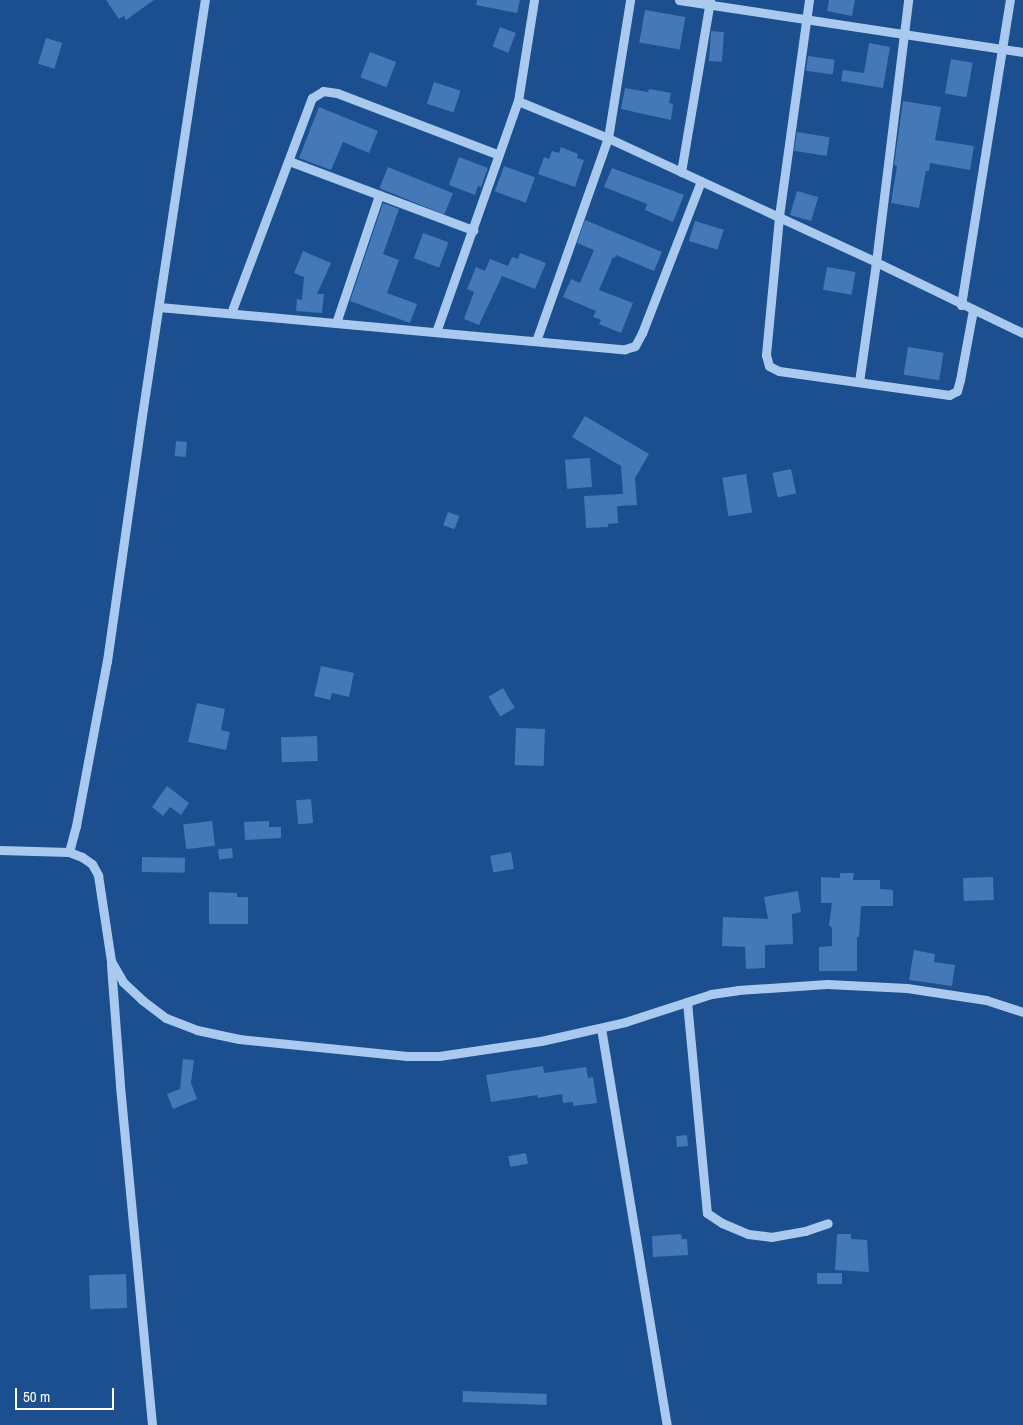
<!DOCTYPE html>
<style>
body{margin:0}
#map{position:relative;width:1023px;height:1425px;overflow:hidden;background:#1b4f8f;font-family:"Archivo Narrow",sans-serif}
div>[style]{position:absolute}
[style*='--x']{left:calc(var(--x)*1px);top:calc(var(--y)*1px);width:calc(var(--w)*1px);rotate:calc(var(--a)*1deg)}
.building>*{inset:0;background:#4478b7;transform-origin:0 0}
.minor>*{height:9px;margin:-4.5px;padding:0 4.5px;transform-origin:4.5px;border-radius:4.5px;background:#a9c9ee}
span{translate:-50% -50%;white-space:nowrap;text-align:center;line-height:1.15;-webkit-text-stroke:5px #1b4f8f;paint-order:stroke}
.scale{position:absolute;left:15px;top:1388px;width:99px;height:22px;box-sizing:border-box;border:2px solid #fff;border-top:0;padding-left:6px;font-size:15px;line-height:18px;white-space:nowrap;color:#fff;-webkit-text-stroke:4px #1b4f8f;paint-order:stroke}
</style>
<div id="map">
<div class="building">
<i style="clip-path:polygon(106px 0,154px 0,126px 20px,124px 16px,119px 19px)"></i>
<i style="clip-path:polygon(477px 0,520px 0,517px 13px,476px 5px)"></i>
<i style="clip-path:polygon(829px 0,855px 0,852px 16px,827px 11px)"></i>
<i style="left:645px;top:10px;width:41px;height:33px;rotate:10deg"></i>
<i style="left:500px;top:27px;width:17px;height:21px;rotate:21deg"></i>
<i style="left:711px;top:31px;width:13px;height:30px;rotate:4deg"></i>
<i style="left:46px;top:38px;width:17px;height:27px;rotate:17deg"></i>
<i style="clip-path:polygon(869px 43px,890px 47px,883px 88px,841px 81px,843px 70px,864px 73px)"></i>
<i style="left:370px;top:52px;width:28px;height:27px;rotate:21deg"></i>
<i style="left:808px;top:56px;width:27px;height:15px;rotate:8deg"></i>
<i style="left:951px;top:59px;width:22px;height:35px;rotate:10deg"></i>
<i style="left:434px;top:82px;width:28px;height:23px;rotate:18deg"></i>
<i style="clip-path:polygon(625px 88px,648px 92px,649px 89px,671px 93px,669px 103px,673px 104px,671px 120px,621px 109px)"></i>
<i style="clip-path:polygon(903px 101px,941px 107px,935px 140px,974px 146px,970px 170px,930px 163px,929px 171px,926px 171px,919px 208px,891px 203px,897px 166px,894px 165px)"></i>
<i style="clip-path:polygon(319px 107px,378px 131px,369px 153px,343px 142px,331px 170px,299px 158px)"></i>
<i style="left:797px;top:132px;width:33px;height:19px;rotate:9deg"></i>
<i style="clip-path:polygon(561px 147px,578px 154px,577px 158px,584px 160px,575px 187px,538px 174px,544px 157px,549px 159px,552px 151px,559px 153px)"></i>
<i style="clip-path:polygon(459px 157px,488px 168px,481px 187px,478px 186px,475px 195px,449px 185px)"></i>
<i style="left:504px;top:166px;width:33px;height:27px;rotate:20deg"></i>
<i style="left:388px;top:167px;width:70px;height:23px;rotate:22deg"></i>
<i style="clip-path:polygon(612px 168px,684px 195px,673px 222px,645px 210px,647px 204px,604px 187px)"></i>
<i style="left:797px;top:191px;width:22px;height:25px;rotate:16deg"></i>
<i style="clip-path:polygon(383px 203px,399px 209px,383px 254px,399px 260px,387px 293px,417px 304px,410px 323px,350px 301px)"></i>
<i style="clip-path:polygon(585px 220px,662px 252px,654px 271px,616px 255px,615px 258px,613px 257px,599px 290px,633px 303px,621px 333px,599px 324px,601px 320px,593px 317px,596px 311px,563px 297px,571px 279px,580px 283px,594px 250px,577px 243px)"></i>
<i style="left:695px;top:221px;width:30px;height:21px;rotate:17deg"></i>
<i style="left:423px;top:233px;width:27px;height:27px;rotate:20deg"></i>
<i style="clip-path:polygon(303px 251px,331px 263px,317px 294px,324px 294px,322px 313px,296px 311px,297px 299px,302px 300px,304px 277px,294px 273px)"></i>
<i style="clip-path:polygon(520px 253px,546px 263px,535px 289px,502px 276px,479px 325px,464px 319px,474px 292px,467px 289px,476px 267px,485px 271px,490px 259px,508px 266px,512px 257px,518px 259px)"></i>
<i style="left:827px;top:267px;width:29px;height:23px;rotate:10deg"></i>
<i style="left:908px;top:347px;width:36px;height:28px;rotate:9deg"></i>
<i style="clip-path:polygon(585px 416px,649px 454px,635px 478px,637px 505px,617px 506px,618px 523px,608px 524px,608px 527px,586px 528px,584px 496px,623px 494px,621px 466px,572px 437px)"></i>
<i style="left:176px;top:441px;width:11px;height:15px;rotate:5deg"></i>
<i style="left:590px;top:458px;width:29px;height:25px;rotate:86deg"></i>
<i style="left:791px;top:469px;width:25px;height:19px;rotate:78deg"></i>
<i style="left:746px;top:474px;width:39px;height:24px;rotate:81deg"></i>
<i style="left:448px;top:512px;width:12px;height:14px;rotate:20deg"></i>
<i style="clip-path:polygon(321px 666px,354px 673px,349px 697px,332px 693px,330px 700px,314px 696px)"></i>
<i style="left:503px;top:688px;width:23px;height:17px;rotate:59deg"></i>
<i style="clip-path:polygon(197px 703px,225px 709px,221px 730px,230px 732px,226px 750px,188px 742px)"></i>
<i style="left:516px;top:728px;width:29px;height:37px;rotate:2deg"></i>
<i style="left:317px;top:736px;width:25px;height:36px;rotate:88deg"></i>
<i style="clip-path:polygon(167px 786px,189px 803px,181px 815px,170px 807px,163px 816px,152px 807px)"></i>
<i style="left:311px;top:799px;width:24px;height:15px;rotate:85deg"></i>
<i style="left:212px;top:821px;width:25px;height:29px;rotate:83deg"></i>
<i style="clip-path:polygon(269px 821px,269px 827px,281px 827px,281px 838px,245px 840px,244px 822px)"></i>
<i style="left:232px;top:848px;width:10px;height:14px;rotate:84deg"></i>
<i style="left:511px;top:852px;width:17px;height:21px;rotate:80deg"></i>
<i style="left:142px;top:857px;width:43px;height:15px;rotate:1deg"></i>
<i style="clip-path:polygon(840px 873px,854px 873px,853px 880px,880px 880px,880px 889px,893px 890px,893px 906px,861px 906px,859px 937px,857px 937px,857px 971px,819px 971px,819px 947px,832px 946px,832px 928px,829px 925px,832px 903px,821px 903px,821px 877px,840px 878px)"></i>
<i style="left:993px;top:877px;width:23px;height:30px;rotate:88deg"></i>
<i style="clip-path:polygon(798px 891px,801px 912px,792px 914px,793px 944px,765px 945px,765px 968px,746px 969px,745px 947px,722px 946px,723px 917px,768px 919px,764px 897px)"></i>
<i style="clip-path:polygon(209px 892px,237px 893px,237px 897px,248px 897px,248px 924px,209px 924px)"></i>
<i style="clip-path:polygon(914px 950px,935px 954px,934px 962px,955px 965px,952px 986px,909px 980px)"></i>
<i style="clip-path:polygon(183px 1059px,194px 1060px,191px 1083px,197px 1099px,173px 1109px,167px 1094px,180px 1089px)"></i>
<i style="clip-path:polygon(543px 1066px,544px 1073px,586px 1067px,588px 1078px,593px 1077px,597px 1103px,573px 1106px,573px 1102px,563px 1103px,562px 1094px,538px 1098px,537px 1095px,491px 1102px,486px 1075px)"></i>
<i style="left:687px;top:1135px;width:11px;height:11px;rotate:85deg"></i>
<i style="left:526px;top:1153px;width:11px;height:18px;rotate:80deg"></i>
<i style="clip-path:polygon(681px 1234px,682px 1239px,687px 1239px,688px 1255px,653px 1257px,652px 1236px)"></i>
<i style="clip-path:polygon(837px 1234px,851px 1234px,851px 1239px,867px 1240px,869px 1272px,835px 1270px)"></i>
<i style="left:817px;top:1273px;width:25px;height:11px"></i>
<i style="left:126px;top:1274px;width:34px;height:37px;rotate:88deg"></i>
<i style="left:463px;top:1391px;width:84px;height:11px;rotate:2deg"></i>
</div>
<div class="minor">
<i style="--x:679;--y:0;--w:348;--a:8.6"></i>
<i style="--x:809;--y:0;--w:219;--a:97.9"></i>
<i style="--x:779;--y:217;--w:139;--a:95.4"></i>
<i style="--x:766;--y:355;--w:11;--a:75"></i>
<i style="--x:769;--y:366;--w:11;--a:27"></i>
<i style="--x:779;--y:371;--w:172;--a:8"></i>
<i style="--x:949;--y:395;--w:9;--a:-27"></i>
<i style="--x:957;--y:391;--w:11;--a:-75"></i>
<i style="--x:960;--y:380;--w:71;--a:-79.5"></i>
<i style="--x:518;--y:101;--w:97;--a:22.3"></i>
<i style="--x:608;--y:138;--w:295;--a:24.8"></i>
<i style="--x:876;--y:262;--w:163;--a:25.8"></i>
<i style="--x:289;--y:161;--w:197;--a:20.6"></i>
<i style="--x:681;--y:172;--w:174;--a:-80.4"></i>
<i style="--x:961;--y:305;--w:309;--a:-80.9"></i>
<i style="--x:159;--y:307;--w:468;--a:5.2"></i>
<i style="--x:625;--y:349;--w:10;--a:-17"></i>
<i style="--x:635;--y:346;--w:15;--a:-62"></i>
<i style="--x:642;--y:333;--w:163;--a:-68.8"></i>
<i style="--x:231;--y:313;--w:230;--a:-69.4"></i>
<i style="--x:312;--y:98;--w:13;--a:-32"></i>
<i style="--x:323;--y:91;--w:14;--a:8"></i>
<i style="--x:337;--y:93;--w:173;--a:20.9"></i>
<i style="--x:336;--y:323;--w:135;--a:-71.4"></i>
<i style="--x:436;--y:332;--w:245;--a:-70.5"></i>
<i style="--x:518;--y:101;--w:102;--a:-81"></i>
<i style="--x:536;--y:341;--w:215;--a:-70.5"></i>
<i style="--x:608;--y:138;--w:140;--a:-80.9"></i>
<i style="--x:859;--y:382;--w:121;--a:-81.9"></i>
<i style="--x:876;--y:262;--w:264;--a:-83"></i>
<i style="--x:0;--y:850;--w:69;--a:1.7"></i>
<i style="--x:69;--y:852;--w:14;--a:21"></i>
<i style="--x:82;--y:857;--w:12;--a:35"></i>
<i style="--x:92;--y:864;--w:13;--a:61"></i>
<i style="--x:98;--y:875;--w:87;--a:81.4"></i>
<i style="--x:111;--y:961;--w:24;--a:60"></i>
<i style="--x:123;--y:982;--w:26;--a:43"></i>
<i style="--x:142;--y:1000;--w:30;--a:37"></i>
<i style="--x:166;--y:1018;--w:33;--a:21"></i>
<i style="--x:197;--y:1030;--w:43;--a:12.1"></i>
<i style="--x:239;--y:1039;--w:169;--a:5.8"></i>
<i style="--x:407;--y:1056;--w:32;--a:0"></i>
<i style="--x:439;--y:1056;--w:103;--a:-8.4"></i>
<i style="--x:541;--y:1041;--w:86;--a:-12.7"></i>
<i style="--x:625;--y:1022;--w:90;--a:-18"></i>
<i style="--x:711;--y:994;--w:27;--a:-8"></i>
<i style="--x:738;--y:990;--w:89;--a:-3.9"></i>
<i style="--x:827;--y:984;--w:80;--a:2.9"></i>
<i style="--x:907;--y:988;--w:80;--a:8.6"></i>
<i style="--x:986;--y:1000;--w:39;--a:18"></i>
<i style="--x:69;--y:852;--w:27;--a:-75"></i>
<i style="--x:76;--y:826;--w:168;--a:-79.4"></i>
<i style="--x:107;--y:661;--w:241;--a:-81.9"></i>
<i style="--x:141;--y:422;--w:427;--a:-81.4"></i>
<i style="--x:111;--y:965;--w:121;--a:85.7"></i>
<i style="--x:120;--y:1086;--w:341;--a:84.6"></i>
<i style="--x:687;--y:1002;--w:212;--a:84.6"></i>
<i style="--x:707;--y:1213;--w:18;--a:34"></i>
<i style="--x:722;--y:1223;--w:28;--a:23"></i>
<i style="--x:748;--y:1234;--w:23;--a:7"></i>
<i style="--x:771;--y:1237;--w:35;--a:-10"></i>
<i style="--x:805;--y:1231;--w:24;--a:-19"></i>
<i style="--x:601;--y:1028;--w:402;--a:80.6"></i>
</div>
<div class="scale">50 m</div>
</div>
